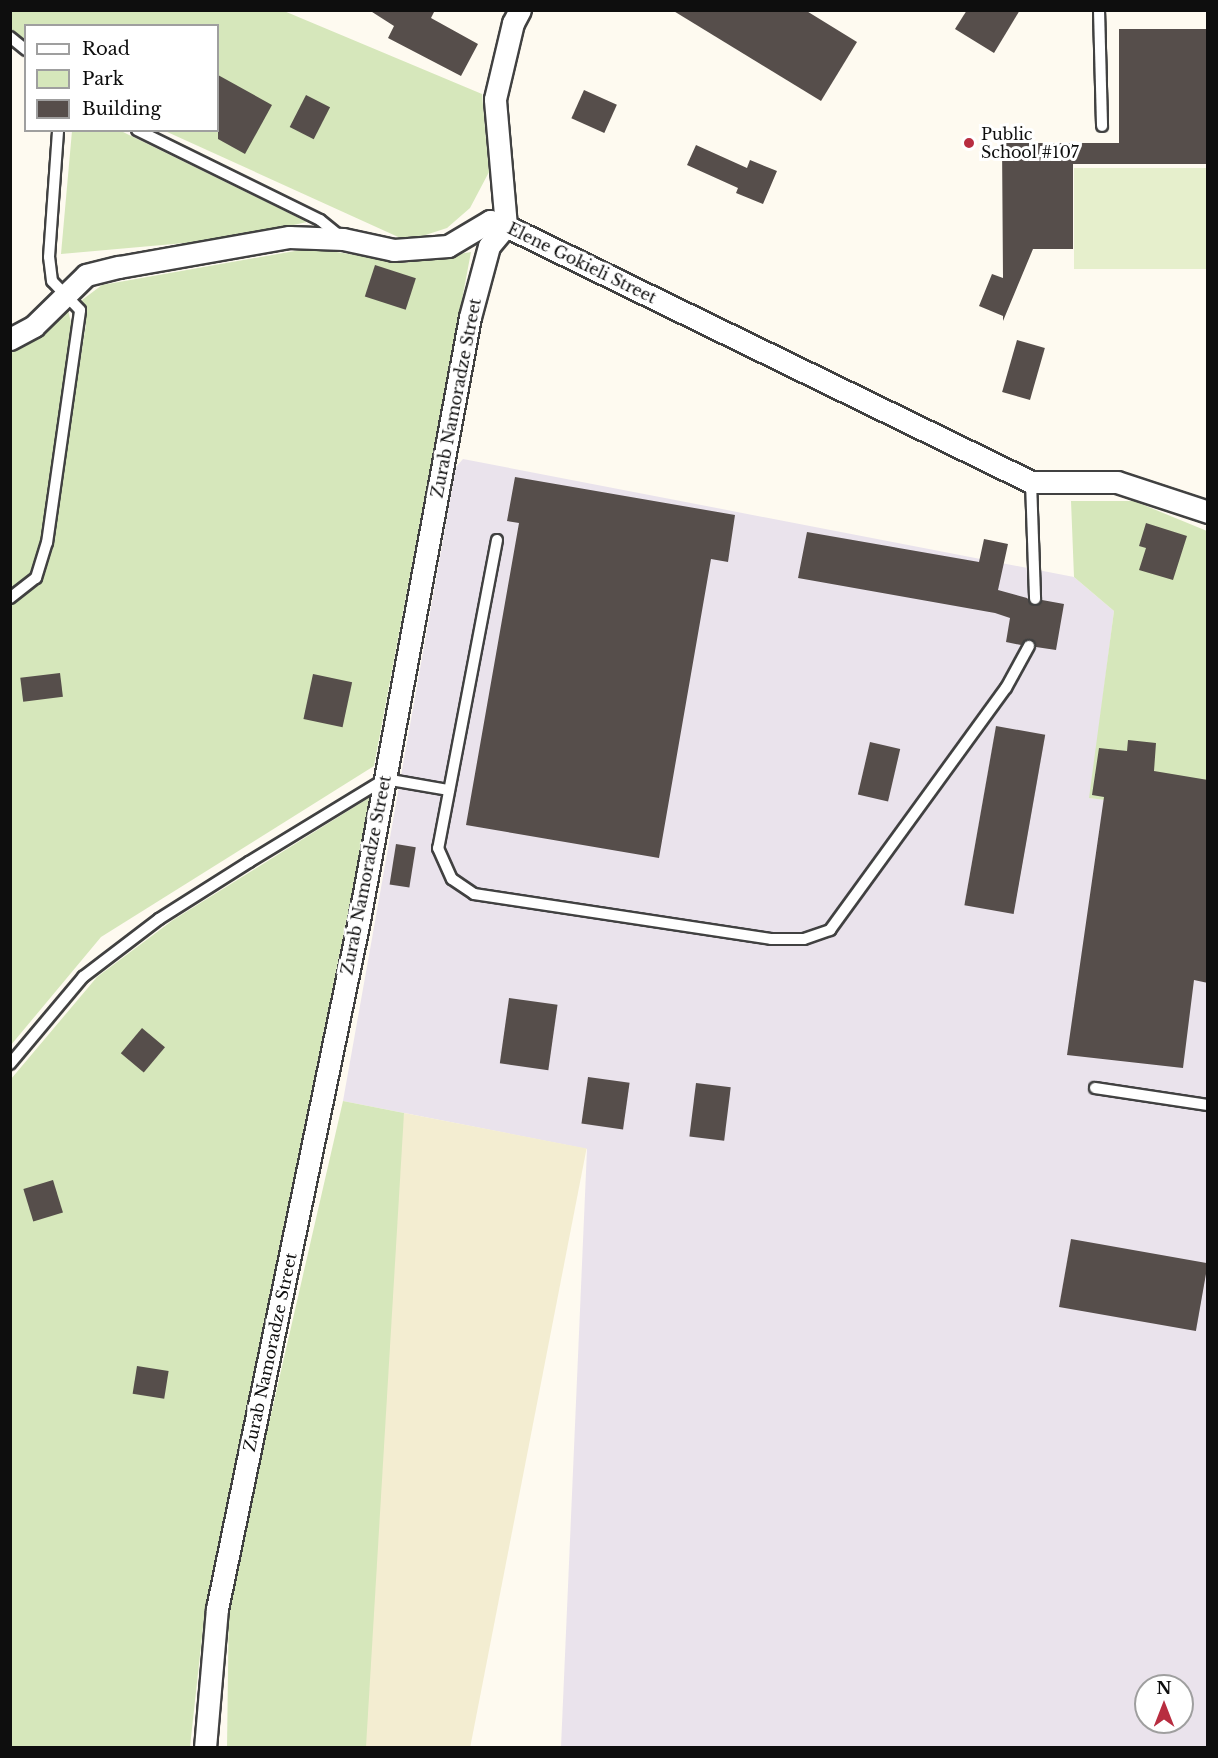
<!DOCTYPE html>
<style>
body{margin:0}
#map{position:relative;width:1218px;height:1758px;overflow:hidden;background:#fefaf0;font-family:"Libre Baskerville",serif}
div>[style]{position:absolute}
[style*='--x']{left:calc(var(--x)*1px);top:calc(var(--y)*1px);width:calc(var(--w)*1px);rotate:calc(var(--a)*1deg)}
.industrial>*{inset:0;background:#eae3ec}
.farmland>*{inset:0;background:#f3edd1;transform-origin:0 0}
.green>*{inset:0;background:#d6e7bb}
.pitch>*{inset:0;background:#e6efcc;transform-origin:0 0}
.building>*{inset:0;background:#564e4b;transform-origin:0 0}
.roads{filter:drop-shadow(2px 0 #414141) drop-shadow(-2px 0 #414141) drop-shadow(0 2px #414141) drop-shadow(0 -2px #414141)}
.service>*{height:10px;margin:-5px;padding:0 5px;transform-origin:5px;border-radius:5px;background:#fff}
.minor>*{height:21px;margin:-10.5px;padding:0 10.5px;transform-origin:10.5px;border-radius:10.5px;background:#fff}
.dots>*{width:16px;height:16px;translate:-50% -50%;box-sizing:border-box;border:3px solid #fff;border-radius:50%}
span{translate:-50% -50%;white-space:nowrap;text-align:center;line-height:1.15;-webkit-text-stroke:6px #fff;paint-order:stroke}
.poi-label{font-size:16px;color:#0e0e0e}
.left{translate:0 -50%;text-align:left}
.street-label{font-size:16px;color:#0e0e0e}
.frame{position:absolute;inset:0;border:12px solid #0e0e0e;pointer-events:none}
.legend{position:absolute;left:24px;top:24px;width:195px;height:108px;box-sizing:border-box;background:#fff;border:2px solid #9f9f9f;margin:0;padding:8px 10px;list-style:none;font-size:18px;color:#0e0e0e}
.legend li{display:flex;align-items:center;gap:12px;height:30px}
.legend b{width:30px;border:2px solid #9f9f9f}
.north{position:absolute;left:1134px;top:1674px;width:60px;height:60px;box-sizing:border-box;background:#fff;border:2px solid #9f9f9f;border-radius:50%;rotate:0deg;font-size:16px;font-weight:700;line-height:24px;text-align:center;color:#0e0e0e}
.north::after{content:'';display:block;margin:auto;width:21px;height:27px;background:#b82d40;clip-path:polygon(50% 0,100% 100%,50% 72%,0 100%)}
</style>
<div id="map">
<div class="industrial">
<i style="clip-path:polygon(evenodd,463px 459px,1074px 577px,1114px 611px,1090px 798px,1207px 813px,1207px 1747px,561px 1747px,587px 1149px,343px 1101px,456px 467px,463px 459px,1146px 1686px,1182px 1686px,1182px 1722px,1146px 1722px,1146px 1686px)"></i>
</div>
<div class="farmland">
<i style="left:404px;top:1113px;width:186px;height:635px;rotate:11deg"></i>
</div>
<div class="green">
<i style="clip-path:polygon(10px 11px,284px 11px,482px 94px,489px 172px,470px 208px,447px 228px,407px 241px,165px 131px,218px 130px,218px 26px,26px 26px,25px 41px,11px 29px)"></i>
<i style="clip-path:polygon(72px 131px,121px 131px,307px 222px,230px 239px,61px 254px)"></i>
<i style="clip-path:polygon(312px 248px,404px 263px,471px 252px,374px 766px,101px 937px,11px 1045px,11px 348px,68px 309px,72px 328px,44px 520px,54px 523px,86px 324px,82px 300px,102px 285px)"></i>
<i style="clip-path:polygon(1071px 501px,1134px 501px,1207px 531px,1207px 813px,1089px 798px,1114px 611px,1074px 577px)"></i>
<i style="clip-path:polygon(372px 796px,205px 1609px,190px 1747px,11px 1748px,11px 1079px,97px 977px,173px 920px)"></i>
<i style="clip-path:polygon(343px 1101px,404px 1113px,366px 1747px,227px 1748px,229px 1597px)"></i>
</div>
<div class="pitch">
<i style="left:1074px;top:168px;width:133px;height:101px"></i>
</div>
<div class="building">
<i style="clip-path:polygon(369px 10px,435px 10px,431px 18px,478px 44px,461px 76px,388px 38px,394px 26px)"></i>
<i style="clip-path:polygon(672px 10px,805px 10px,857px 42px,821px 101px)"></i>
<i style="clip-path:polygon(967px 10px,1020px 10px,994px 53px,955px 29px)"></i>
<i style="clip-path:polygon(1119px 29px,1208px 29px,1208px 164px,1073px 164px,1073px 249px,1033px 249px,1003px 321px,1003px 316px,979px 306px,992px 274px,1003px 278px,1002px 143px,1119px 143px)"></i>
<i style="clip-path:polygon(218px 75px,272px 105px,245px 154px,218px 139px)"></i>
<i style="left:584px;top:90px;width:36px;height:31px;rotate:24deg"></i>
<i style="left:306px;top:95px;width:27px;height:36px;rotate:27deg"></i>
<i style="clip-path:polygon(696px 145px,747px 168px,750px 160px,777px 171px,763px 204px,736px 193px,738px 188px,687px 165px)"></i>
<i style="left:375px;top:265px;width:43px;height:33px;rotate:18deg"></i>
<i style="left:1017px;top:340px;width:29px;height:54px;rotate:16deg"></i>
<i style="clip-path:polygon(515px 477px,735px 515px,728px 562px,711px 559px,659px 858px,466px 825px,519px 523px,507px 521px)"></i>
<i style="clip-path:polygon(1146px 523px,1187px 536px,1173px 580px,1139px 570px,1146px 548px,1139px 546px)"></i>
<i style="clip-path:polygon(807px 532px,979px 562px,984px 539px,1008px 544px,998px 590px,1027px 598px,1035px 606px,1042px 600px,1064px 604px,1056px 650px,1036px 647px,1029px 639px,1021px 645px,1006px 642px,1010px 618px,995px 613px,798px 578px)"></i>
<i style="left:60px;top:673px;width:24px;height:40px;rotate:83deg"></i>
<i style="left:313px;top:674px;width:40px;height:46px;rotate:12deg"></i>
<i style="left:996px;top:726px;width:50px;height:182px;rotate:10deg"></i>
<i style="clip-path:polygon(1128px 740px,1156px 743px,1154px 771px,1208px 780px,1208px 983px,1194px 980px,1183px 1068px,1067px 1055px,1104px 797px,1092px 795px,1099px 748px,1127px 751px)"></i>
<i style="left:870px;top:742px;width:31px;height:54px;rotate:13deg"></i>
<i style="left:396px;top:844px;width:20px;height:41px;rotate:9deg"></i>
<i style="left:509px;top:998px;width:49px;height:66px;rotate:8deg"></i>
<i style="left:142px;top:1028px;width:30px;height:33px;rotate:40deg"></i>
<i style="left:588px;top:1077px;width:42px;height:47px;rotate:8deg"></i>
<i style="left:696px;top:1083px;width:35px;height:54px;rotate:7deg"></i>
<i style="left:53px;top:1180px;width:34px;height:31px;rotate:73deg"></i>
<i style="left:1071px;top:1239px;width:139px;height:69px;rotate:10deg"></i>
<i style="left:137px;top:1366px;width:32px;height:28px;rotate:9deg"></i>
</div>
<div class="roads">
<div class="service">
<i style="--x:1099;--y:10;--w:116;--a:88.5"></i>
<i style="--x:10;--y:37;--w:21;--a:39"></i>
<i style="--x:137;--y:130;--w:204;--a:26.2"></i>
<i style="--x:320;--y:220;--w:27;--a:39"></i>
<i style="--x:1031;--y:482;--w:117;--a:88"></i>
<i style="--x:497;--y:540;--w:314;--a:100.8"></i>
<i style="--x:438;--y:848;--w:34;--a:66"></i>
<i style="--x:452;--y:879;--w:27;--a:34"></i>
<i style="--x:474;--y:894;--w:300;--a:8.6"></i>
<i style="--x:771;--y:939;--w:33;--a:0"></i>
<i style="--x:804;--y:939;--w:28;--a:-19"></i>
<i style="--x:830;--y:930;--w:299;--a:-54"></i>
<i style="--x:1006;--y:688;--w:48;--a:-61.3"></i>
<i style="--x:10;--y:598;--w:33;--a:-38"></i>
<i style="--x:36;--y:578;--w:37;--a:-73"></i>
<i style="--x:47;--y:543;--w:235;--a:-81.9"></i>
<i style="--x:80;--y:310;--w:40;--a:-134"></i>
<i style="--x:52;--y:281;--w:24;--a:-97"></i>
<i style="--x:49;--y:257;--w:127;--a:-85.9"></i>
<i style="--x:10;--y:1064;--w:114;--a:-50"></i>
<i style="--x:83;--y:977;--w:96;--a:-37.3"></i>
<i style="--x:159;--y:919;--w:107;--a:-32.3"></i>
<i style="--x:249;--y:862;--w:159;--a:-31.4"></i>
<i style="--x:385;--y:779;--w:65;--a:9.8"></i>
<i style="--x:1095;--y:1088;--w:114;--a:8.6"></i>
</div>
<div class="minor">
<i style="--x:10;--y:339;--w:27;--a:-28"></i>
<i style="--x:34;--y:326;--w:73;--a:-44.4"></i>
<i style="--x:86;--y:275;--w:34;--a:-14"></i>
<i style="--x:119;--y:267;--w:173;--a:-10"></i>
<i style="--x:289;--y:237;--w:54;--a:2.1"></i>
<i style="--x:343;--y:239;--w:52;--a:12.2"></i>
<i style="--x:394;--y:250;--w:54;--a:-4.2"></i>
<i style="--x:448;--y:246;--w:49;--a:-30.8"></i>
<i style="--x:490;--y:221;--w:17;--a:17"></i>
<i style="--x:506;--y:226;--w:584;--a:25.99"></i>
<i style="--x:1031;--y:482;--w:86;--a:0"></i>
<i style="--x:1117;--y:482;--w:96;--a:18.2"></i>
<i style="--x:205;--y:1748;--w:140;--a:-85.1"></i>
<i style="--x:217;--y:1609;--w:703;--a:-78.35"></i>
<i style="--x:359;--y:920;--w:613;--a:-79.57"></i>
<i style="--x:470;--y:317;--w:73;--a:-75"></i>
<i style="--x:489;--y:246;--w:26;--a:-50"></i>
<i style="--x:506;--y:226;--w:127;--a:-95"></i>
<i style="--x:495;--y:99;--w:78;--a:-76.7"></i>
<i style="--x:513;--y:23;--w:15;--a:-62"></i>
</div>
</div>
<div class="dots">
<i style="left:969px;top:143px;background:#b82d40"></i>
</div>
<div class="poi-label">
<span class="left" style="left:981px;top:143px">Public<br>School #107</span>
</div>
<div class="street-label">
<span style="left:582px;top:263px;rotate:26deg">Elene Gokieli Street</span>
<span style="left:456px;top:398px;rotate:-79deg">Zurab Namoradze Street</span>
<span style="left:366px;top:875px;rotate:-79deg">Zurab Namoradze Street</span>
<span style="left:270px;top:1352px;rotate:-78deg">Zurab Namoradze Street</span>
</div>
<div class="frame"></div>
<ul class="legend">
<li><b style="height:8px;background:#fff"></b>Road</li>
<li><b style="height:16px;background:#d6e7bb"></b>Park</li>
<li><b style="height:16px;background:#564e4b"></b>Building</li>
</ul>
<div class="north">N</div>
</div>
